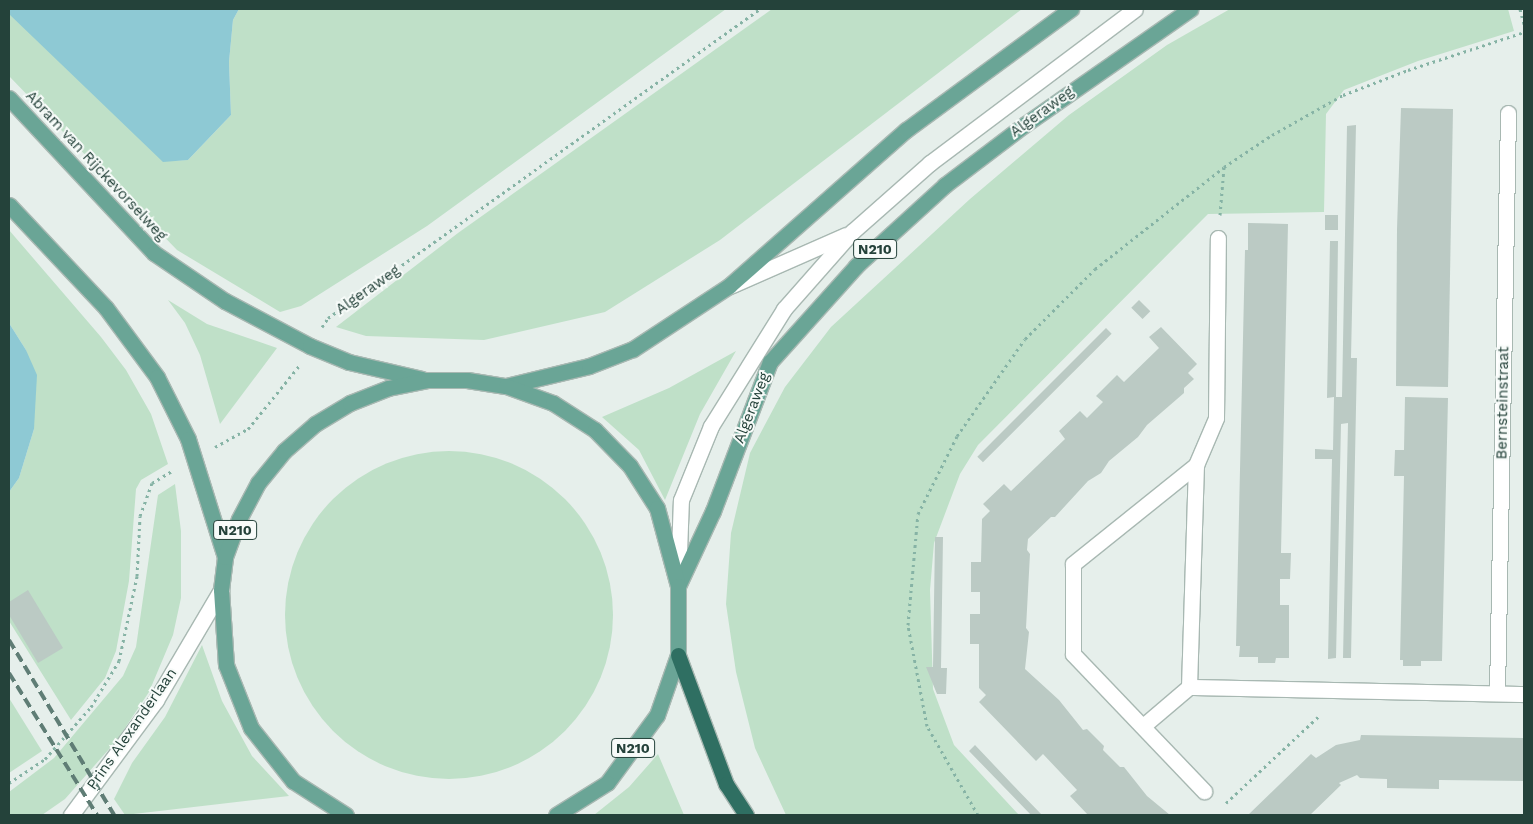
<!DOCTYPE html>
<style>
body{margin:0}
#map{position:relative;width:1533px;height:824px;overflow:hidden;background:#e6efeb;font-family:"Work Sans",sans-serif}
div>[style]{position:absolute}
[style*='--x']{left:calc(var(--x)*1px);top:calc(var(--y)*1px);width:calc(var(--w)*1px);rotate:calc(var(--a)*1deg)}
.green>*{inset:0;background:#bfe0c8}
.round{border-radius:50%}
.water>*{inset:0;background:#8ec9d4}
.building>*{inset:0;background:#bbcac4;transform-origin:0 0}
.path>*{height:3px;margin-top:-1.5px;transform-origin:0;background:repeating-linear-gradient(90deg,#86b3a5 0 2.5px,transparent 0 6.5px)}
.roads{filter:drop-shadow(1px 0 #a8b8b2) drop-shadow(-1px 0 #a8b8b2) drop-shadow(0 1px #a8b8b2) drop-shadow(0 -1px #a8b8b2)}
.lane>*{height:15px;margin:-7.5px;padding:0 7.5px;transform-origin:7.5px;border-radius:7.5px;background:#fff}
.street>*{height:15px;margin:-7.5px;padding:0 7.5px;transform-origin:7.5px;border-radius:7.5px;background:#fff}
.secondary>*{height:15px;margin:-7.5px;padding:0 7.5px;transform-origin:7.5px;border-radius:7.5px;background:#fff}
.primary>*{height:15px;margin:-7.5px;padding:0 7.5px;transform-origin:7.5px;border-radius:7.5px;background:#6aa596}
.highway>*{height:15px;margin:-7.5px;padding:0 7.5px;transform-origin:7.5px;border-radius:7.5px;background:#2f6f62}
.rail>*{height:4px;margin-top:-2px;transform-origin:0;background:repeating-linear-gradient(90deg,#5f7d75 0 10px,transparent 0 15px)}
span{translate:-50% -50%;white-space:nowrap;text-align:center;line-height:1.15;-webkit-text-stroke:4px #f7fbf9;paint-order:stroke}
.shield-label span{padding:1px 4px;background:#f7fbf9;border:1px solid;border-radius:4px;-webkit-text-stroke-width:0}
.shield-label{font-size:14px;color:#24423a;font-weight:700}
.street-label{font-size:15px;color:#24423a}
.frame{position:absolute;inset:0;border:10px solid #24423a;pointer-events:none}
</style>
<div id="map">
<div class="green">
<i style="clip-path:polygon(239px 9px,726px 9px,427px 226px,301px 306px,280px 312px,177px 250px,9px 76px,9px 13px,163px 161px,188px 160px,231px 115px,229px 62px,233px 20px)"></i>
<i style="clip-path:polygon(772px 9px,1022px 9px,720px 240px,605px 312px,484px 340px,366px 336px,336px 327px,458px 233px)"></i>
<i style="clip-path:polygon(1230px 9px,1508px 9px,1514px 31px,1418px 61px,1344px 90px,1326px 114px,1324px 212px,1208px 214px,978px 445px,960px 474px,934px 543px,930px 590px,933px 689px,954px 745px,1019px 815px,786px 815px,755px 748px,736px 672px,726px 604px,731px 533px,750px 453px,785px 387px,831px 327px,970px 199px,1069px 115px,1167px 45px)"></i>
<i style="clip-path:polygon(9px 230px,101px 337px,126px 370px,151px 414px,168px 464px,141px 480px,136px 489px,129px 581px,116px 651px,105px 678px,71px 720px,9px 621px,9px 492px,19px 478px,34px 429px,34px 405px,26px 350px,9px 323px)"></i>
<i style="clip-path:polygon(168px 300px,207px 324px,277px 348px,220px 424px,200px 355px,185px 323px)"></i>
<i style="clip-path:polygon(736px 351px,700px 414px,665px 500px,639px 450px,602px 417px,669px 388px)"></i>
<i class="round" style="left:285px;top:451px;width:328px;height:328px"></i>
<i style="clip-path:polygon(175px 484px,181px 531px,181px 598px,173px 635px,149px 692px,117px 740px,65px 799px,42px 815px,9px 815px,9px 792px,54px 758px,123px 676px,136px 647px,158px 495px)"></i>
<i style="clip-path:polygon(202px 645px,222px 701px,252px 756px,289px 796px,125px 815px,114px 799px,132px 763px,165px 717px)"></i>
<i style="clip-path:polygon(9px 698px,42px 751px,9px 773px)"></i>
<i style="clip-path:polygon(658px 754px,684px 815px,594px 815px,629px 787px)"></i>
</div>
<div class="water">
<i style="clip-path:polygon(9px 9px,239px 9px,233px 20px,229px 62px,231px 115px,188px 160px,163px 162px,9px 14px)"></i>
<i style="clip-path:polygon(9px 323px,26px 350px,37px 375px,34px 429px,19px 478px,9px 492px)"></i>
</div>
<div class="building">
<i style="clip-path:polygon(1401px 108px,1453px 109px,1448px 387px,1396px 386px,1397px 229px)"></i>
<i style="clip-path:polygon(1356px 125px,1351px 358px,1357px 358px,1351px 658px,1343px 658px,1348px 423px,1341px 424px,1336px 658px,1328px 659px,1332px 459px,1315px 459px,1315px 449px,1333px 450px,1334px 397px,1327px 398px,1330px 241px,1338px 241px,1336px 397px,1342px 397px,1347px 126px)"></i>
<i style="left:1325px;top:215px;width:13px;height:15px"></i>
<i style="clip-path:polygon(1248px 223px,1288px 224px,1281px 553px,1291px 553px,1290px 579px,1280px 579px,1280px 605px,1289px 605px,1289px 658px,1276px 658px,1275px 663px,1258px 663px,1258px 657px,1239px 657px,1240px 646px,1236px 646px,1245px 250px,1248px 250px)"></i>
<i style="left:1139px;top:300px;width:16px;height:11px;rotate:45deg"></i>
<i style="clip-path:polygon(1161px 327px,1197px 364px,1188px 373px,1194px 379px,1184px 388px,1184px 393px,1147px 425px,1138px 437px,1109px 461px,1101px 473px,1088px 481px,1055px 517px,1051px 517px,1028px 539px,1027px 550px,1030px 554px,1026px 628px,1029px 632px,1025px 669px,1059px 700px,1083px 730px,1087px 729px,1104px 746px,1103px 750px,1120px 767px,1124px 767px,1147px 796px,1170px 815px,1088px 815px,1070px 796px,1077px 790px,1043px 754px,1036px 761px,979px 702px,986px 695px,979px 688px,979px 644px,970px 644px,970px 614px,980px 614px,980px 592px,971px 592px,971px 562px,981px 562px,982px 519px,990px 511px,983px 504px,1004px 484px,1011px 491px,1065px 439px,1059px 431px,1080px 411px,1087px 418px,1103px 402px,1096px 396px,1117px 375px,1124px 382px,1159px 348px,1149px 337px)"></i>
<i style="left:1106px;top:328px;width:8px;height:182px;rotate:45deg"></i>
<i style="clip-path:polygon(1405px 397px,1448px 398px,1442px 661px,1421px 661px,1421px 666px,1403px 666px,1403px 660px,1400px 660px,1404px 476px,1394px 476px,1395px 450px,1404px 450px)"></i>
<i style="clip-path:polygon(935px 537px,943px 537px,941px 668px,947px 668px,946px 694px,937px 694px,926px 667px,933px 667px)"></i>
<i style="clip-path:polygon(28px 590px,63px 648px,38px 663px,9px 615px,9px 602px)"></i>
<i style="clip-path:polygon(1361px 735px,1524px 738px,1524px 781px,1439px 780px,1439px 789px,1387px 788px,1387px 779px,1360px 778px,1357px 775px,1339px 783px,1341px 785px,1310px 815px,1248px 815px,1311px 754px,1316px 758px,1336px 745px,1360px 740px)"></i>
<i style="clip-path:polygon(975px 745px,1011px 783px,1042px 815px,1031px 815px,969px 751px)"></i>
</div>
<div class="path">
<i style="--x:1520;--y:9;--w:16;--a:75"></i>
<i style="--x:1220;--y:215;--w:48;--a:-85.2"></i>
<i style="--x:322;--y:327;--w:11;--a:-56"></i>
<i style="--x:328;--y:318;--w:531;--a:-35.58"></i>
<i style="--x:215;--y:447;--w:38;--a:-29"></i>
<i style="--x:248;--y:429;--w:81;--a:-51"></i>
<i style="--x:9;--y:783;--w:43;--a:-33.7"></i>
<i style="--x:45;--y:759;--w:69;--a:-48.5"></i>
<i style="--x:91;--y:707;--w:54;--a:-58.7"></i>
<i style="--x:119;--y:661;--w:87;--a:-78"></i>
<i style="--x:137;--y:576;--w:60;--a:-87.1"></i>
<i style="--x:140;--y:516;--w:35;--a:-70"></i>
<i style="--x:152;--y:483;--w:23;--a:-31"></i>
<i style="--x:1226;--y:803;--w:129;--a:-43.1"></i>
<i style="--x:978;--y:815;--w:103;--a:-119.8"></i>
<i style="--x:927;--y:726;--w:103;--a:-100.7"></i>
<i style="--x:908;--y:625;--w:111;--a:-84.9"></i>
<i style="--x:918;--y:514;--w:87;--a:-63.4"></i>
<i style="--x:957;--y:436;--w:118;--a:-55"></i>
<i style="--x:1025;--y:339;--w:99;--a:-45"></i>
<i style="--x:1095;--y:269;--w:164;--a:-38.3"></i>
<i style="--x:1224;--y:167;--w:58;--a:-33.7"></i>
<i style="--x:1272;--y:135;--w:81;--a:-29.4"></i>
<i style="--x:1343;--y:95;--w:70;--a:-21"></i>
<i style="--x:1408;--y:70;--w:122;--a:-18.1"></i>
</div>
<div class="roads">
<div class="lane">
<i style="--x:732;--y:285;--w:124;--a:-23.7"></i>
<i style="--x:678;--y:580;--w:80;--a:-87.9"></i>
<i style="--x:681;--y:500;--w:80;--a:-67.9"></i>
<i style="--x:711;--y:426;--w:138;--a:-58"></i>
<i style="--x:784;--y:309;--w:103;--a:-48.6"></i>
<i style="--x:852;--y:232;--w:104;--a:-41.5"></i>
<i style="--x:930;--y:163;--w:256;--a:-36.9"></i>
</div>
<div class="street">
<i style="--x:1196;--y:465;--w:158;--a:141.2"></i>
<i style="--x:1073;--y:564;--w:90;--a:90"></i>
<i style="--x:1073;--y:654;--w:190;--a:46.3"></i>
<i style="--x:1189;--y:687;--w:222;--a:-88.2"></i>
<i style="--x:1196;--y:465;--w:51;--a:-66.9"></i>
<i style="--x:1216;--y:418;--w:180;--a:-89.4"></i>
<i style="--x:1497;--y:693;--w:580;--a:-88.91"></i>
<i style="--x:1143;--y:726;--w:60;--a:-40.3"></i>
<i style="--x:1189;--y:687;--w:335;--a:1.2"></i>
</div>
<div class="secondary">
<i style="--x:71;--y:815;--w:143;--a:-53.5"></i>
<i style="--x:156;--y:700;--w:128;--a:-59.4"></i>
</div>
<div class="primary">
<i style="--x:9;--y:98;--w:212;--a:46.9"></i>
<i style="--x:154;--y:253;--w:86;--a:34.1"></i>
<i style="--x:225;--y:301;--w:96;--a:27.9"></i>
<i style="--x:310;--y:346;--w:42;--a:22.3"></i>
<i style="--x:349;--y:362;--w:75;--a:13.1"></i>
<i style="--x:9;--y:205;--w:141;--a:46.7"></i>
<i style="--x:106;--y:308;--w:86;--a:53.5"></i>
<i style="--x:157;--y:377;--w:69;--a:63.4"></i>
<i style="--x:188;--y:439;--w:124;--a:72.6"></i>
<i style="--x:506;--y:386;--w:85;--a:-13.5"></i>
<i style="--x:589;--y:366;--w:47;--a:-21.1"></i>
<i style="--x:633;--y:349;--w:115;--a:-33.3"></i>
<i style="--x:729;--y:286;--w:236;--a:-41.4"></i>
<i style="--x:906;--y:130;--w:205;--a:-36.3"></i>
<i style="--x:678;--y:586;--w:83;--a:-65"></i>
<i style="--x:713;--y:511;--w:160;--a:-69.1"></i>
<i style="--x:770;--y:362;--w:129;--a:-48.1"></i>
<i style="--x:856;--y:266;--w:120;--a:-42.3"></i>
<i style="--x:945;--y:185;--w:99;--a:-37.2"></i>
<i style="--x:1024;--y:125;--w:203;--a:-34.9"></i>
<i style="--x:346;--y:815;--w:63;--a:-147.3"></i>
<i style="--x:293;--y:781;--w:68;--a:-128.4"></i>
<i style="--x:251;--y:728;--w:68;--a:-111.6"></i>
<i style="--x:226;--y:665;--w:75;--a:-93.8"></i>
<i style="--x:221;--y:590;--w:33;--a:-83"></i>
<i style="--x:225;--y:557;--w:40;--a:-69.8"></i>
<i style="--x:239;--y:519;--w:41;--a:-62.2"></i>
<i style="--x:258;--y:483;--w:41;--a:-50.9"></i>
<i style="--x:284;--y:451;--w:41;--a:-41.1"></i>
<i style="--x:315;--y:424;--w:41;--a:-31"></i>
<i style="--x:350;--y:403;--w:41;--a:-21.5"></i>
<i style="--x:388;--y:388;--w:41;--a:-11.3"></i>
<i style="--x:428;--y:380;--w:39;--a:0"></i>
<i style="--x:467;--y:380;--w:39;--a:9"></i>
<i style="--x:506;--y:386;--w:50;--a:19.9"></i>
<i style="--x:553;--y:403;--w:50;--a:32.7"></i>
<i style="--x:595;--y:430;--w:50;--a:45.8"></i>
<i style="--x:630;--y:466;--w:50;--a:57.3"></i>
<i style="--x:657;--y:508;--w:81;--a:74.9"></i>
<i style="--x:678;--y:586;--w:69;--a:90"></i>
<i style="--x:678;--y:655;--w:64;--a:109.3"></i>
<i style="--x:657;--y:715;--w:84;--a:126.3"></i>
<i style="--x:607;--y:783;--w:60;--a:147.9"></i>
</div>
<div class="highway">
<i style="--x:678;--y:655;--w:138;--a:69.6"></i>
<i style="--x:726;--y:784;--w:37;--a:57"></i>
</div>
</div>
<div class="rail">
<i style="--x:9;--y:640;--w:204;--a:59"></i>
<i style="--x:9;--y:673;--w:167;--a:58.2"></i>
</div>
<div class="shield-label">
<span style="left:875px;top:249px">N210</span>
<span style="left:235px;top:530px">N210</span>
<span style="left:633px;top:748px">N210</span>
</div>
<div class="street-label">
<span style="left:1042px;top:112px;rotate:-36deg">Algeraweg</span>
<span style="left:96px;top:166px;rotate:47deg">Abram van Rijckevorselweg</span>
<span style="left:368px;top:290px;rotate:-35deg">Algeraweg</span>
<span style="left:1503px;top:403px;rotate:-89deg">Bernsteinstraat</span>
<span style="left:752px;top:408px;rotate:-69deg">Algeraweg</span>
<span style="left:132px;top:729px;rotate:-55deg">Prins Alexanderlaan</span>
</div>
<div class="frame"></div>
</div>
